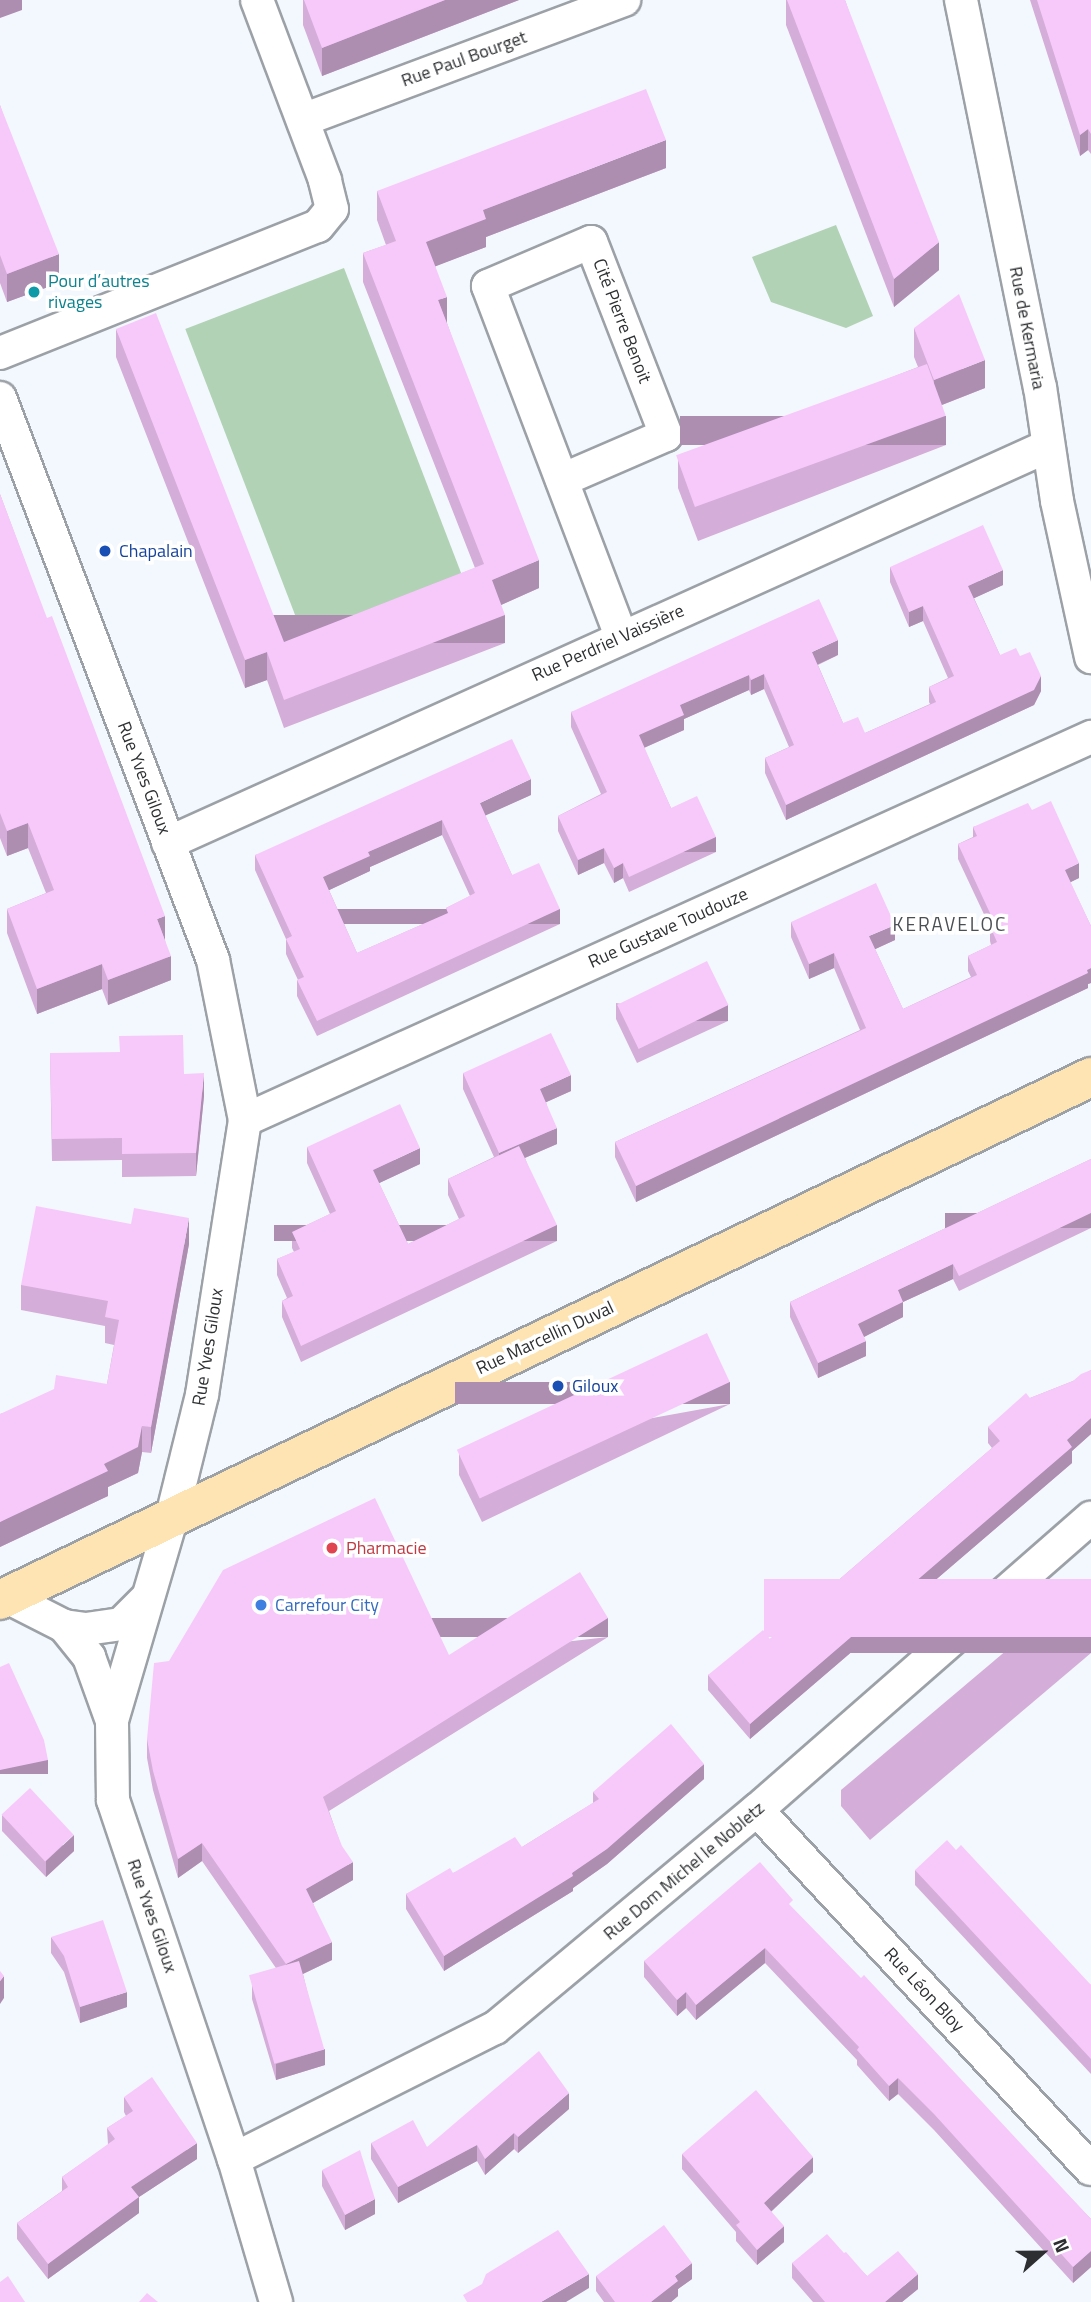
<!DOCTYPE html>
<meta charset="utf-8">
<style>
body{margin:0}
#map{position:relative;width:1091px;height:2302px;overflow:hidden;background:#f3f8fe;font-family:"Titillium Web",sans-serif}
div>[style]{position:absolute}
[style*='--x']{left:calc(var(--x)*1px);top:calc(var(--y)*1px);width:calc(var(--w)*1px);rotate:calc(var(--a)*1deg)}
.green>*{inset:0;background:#b1d2b4;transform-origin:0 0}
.roads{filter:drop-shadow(2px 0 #9ca1a7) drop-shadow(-2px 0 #9ca1a7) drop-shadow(0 2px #9ca1a7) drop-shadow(0 -2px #9ca1a7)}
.minor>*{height:32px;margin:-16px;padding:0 16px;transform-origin:16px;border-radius:16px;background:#fff}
.secondary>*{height:38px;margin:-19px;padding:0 19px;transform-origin:19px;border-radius:19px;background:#fde4b2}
.wall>*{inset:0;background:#d4add8}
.shaded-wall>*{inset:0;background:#ad8db0;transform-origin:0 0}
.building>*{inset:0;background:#f7c9fb;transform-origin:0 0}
.dots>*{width:19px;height:19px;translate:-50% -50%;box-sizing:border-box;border:4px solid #fff;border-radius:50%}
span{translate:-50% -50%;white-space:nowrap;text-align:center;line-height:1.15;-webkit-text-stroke:7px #fff;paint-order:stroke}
.street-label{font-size:18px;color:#2d2f31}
.culture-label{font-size:18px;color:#0d838f}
.left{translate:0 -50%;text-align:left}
.transit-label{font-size:18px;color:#164399}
.health-label{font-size:18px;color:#be3a42}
.shop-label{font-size:18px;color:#366cbe}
.neighbourhood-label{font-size:19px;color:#4a4f53;letter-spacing:2px}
.north{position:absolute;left:1007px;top:2218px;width:70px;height:70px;-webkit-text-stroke:5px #fff;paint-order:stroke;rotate:69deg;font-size:19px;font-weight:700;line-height:28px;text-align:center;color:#2d2f31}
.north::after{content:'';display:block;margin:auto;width:24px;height:32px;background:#2d2f31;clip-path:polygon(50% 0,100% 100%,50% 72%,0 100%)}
</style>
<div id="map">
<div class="green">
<i style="clip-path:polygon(836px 225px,873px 316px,846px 328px,771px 302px,752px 257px)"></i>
<i style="left:344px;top:268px;width:342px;height:170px;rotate:69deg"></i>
</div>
<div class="roads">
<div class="minor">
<i style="--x:961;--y:0;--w:395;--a:78.5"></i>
<i style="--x:1040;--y:387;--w:115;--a:81.5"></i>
<i style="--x:1057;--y:501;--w:160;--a:77.7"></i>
<i style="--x:303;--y:120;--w:343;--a:-20.5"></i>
<i style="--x:0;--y:353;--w:342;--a:-21.8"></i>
<i style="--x:318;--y:226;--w:22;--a:-51"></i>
<i style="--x:332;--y:209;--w:30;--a:-104"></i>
<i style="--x:325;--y:180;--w:192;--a:-110.7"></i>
<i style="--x:0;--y:398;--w:601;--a:69.24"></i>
<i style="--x:213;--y:960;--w:163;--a:78.7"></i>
<i style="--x:245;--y:1120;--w:278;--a:98.9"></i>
<i style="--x:202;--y:1395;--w:129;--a:103.9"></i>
<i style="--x:171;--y:1520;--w:209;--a:106.4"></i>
<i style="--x:112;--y:1721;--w:79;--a:89.3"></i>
<i style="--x:113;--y:1800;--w:379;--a:71.4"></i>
<i style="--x:234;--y:2159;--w:149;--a:73.6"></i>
<i style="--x:562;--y:480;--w:113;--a:-23.4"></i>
<i style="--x:666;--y:435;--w:207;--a:-111.2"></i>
<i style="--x:591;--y:242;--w:112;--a:156.9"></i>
<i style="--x:488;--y:286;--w:374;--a:69.2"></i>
<i style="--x:168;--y:843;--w:965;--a:-24.28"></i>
<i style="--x:245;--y:1120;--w:929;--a:-24.36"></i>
<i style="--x:7;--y:1597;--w:64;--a:27"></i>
<i style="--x:64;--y:1626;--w:22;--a:8"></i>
<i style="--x:86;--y:1629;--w:35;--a:-8"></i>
<i style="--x:121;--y:1624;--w:35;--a:-45"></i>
<i style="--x:64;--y:1626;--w:40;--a:51"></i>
<i style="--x:89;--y:1657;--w:68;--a:70.2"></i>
<i style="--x:757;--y:1810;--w:490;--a:47.1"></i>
<i style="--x:234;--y:2159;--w:292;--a:-26.7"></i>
<i style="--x:495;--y:2028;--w:341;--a:-39.8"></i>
<i style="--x:757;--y:1810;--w:444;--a:-41.2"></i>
</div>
<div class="secondary">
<i style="--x:0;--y:1600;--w:1210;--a:-25.61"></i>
</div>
</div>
<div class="wall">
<i style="clip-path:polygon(303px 0,519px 0,322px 76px,303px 25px)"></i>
<i style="clip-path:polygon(786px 0,845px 0,939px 270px,894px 307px,786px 25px)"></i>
<i style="clip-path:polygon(1030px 0,1091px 0,1091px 154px,1088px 150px,1080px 156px)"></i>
<i style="clip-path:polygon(0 105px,59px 283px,7px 302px,0 283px)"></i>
<i style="clip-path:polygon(666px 168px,486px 237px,486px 247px,435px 266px,447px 323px,539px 588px,501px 605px,505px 643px,284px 728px,267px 680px,245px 688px,116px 357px,116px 329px,284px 642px,475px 568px,363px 282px,363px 253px,386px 245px,377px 220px,377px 191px)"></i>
<i style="clip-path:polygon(914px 328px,985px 388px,942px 405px,946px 445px,698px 541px,678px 488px,678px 460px,918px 367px,914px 357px)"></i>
<i style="clip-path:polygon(0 494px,165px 940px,171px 980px,108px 1005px,102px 989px,37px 1014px,7px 933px,7px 909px,46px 893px,28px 848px,7px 856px,0 838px)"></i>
<i style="clip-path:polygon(890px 567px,1003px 585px,974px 598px,1000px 655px,1020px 656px,1041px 691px,1034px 705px,786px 820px,765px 773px,765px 758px,789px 747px,764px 689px,751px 695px,749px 690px,684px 719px,684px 730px,644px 748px,671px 808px,716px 852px,629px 892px,623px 878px,614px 883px,604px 863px,578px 875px,558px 831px,558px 816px,601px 794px,571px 727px,571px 712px,838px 655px,818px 665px,843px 723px,865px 733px,930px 704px,929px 702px,929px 687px,948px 678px,923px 621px,909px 627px,890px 582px)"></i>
<i style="clip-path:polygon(evenodd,531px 795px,485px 815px,512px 875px,560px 924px,317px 1036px,297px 996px,297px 980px,298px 980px,286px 954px,286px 939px,255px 870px,255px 855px,531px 795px,442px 835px,470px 896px,446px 908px,446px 914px,357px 953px,329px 890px,370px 871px,370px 867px,442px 835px)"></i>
<i style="clip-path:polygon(1032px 810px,1079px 878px,1070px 882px,1091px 926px,1091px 983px,1088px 984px,1088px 988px,636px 1202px,615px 1157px,615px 1142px,860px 1030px,834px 968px,809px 979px,791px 937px,791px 922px,895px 940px,875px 949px,903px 1009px,971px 977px,968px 971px,968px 956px,991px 945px,990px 941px,990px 927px,958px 859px,958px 844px,973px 837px,973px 827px)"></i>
<i style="clip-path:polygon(616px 1003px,728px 1021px,637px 1063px,616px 1019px)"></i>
<i style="clip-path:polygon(50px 1053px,184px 1074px,204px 1096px,196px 1176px,122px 1177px,122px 1160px,52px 1161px)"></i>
<i style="clip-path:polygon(463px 1073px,571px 1091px,546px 1102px,557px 1144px,525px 1158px,557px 1241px,301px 1362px,282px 1317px,282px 1301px,287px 1298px,277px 1275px,277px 1259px,294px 1252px,292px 1248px,292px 1232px,330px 1214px,307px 1163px,307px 1147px,420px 1164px,379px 1183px,408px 1244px,459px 1219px,448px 1195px,448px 1179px,494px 1157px,463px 1089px)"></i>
<i style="clip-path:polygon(1091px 1159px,1091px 1228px,959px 1291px,953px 1279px,903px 1302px,903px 1317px,864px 1337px,866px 1356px,818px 1378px,790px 1317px,790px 1302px)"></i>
<i style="clip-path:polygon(189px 1244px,151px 1453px,142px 1452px,138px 1473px,108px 1487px,108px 1496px,0 1547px,0 1414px,107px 1384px,114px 1345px,105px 1343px,105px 1326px,21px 1310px,21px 1285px)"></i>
<i style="clip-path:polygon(1091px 1370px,1091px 1434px,1072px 1451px,1072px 1463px,750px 1739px,708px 1690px,708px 1675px,770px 1639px,992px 1448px,988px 1443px,988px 1427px,1030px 1398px,1073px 1381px)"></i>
<i style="clip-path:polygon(730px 1404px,482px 1522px,459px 1475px,459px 1453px)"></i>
<i style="clip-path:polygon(1091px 1579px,1091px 1653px,870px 1840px,841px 1806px,841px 1790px)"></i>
<i style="clip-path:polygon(608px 1637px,329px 1811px,353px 1880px,313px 1903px,332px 1960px,303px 1974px,325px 2065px,276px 2080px,252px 1999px,252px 1983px,278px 1971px,202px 1861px,178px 1878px,153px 1790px,147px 1758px,147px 1739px,449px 1655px)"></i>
<i style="clip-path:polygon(704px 1779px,607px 1864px,573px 1888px,573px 1891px,444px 1971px,406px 1909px,406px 1894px,453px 1873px,522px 1847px,593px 1803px,593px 1792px)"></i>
<i style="clip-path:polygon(2px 1815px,74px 1851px,46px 1877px,2px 1831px)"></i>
<i style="clip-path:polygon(915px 1870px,1091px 1985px,1091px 2074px,915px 1885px)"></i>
<i style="clip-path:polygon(793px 1909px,1091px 2219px,1091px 2267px,1073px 2283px,934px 2130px,898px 2094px,889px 2101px,857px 2065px,857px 2060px,765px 1963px,696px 2020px,686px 2008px,677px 2016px,644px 1977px,644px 1961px)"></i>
<i style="clip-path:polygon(51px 1937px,127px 2007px,80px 2023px,64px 1972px,51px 1953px)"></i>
<i style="clip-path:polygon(124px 2097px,197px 2159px,139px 2197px,139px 2213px,48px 2279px,17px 2239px,17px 2223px,62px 2191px,62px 2177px,108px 2145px,107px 2128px,126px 2116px,124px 2112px)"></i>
<i style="clip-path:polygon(569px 2109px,518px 2153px,514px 2149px,485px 2175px,477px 2161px,398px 2203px,371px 2159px,371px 2143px,427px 2147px)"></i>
<i style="clip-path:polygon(682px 2154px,813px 2172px,771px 2212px,784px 2242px,757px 2265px,736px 2241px,736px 2232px,682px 2169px)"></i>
<i style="clip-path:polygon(322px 2170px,375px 2214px,345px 2230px,322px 2186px)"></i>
<i style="clip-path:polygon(844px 2253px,867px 2276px,918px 2289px,902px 2302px,813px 2302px,792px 2278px,792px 2263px)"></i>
<i style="clip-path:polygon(596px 2276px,692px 2279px,678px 2289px,678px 2296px,671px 2302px,604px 2302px,596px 2291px)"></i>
</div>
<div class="shaded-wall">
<i style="clip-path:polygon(0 0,22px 0,22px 10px,0 18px)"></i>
<i style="clip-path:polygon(445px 0,519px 0,322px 76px,322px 48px)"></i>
<i style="clip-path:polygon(1088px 129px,1088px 150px,1080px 156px,1080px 135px)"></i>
<i style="clip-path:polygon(666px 140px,666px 168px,486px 237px,486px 247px,426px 270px,426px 242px,483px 210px)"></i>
<i style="clip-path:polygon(939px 242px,939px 270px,894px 307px,894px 279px)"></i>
<i style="clip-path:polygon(59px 254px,59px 283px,7px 302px,7px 274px)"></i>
<i style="clip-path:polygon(447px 297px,447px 325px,438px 300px)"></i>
<i style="clip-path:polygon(985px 360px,985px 388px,934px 408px,934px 380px)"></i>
<i style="left:946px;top:416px;width:29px;height:266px;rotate:90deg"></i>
<i style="clip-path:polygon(539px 560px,539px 588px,492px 609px,492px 580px)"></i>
<i style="clip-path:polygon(1003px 570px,1003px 585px,968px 601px,968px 586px)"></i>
<i style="clip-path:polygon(923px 606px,923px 621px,909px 627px,909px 612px)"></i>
<i style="left:505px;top:615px;width:28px;height:237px;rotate:90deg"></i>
<i style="clip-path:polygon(838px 640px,838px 655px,812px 667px,812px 652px)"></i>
<i style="clip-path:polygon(267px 652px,267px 680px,245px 688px,245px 660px)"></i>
<i style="clip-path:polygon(764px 674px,764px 689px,751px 695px,751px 680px)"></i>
<i style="clip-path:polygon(749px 675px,749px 690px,684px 719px,684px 730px,639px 750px,639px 735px,680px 705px)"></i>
<i style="clip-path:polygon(1041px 676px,1041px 691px,1034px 705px,786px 820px,786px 805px)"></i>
<i style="clip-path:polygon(531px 779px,531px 795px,480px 818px,480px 803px)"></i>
<i style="clip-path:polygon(442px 820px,442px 835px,370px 867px,370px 871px,323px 893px,323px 877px,368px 852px)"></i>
<i style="clip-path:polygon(28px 823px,28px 848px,7px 856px,7px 831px)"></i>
<i style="left:716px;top:837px;width:15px;height:96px;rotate:90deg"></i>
<i style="clip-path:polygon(604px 848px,604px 863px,578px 875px,578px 860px)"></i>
<i style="clip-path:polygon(623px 863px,623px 878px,614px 883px,614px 868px)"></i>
<i style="clip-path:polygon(1079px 863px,1079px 878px,1065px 885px,1065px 870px)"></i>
<i style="left:560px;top:909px;width:15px;height:268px;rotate:90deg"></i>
<i style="clip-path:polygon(165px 916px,165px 941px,157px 919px)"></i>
<i style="clip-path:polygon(895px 925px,895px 940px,869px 952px,869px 936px)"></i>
<i style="clip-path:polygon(834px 953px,834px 968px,809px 979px,809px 964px)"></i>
<i style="clip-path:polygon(171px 956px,171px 980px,108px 1005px,108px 980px)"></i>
<i style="clip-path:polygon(102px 964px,102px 989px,37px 1014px,37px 989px)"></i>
<i style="clip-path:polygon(1091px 968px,1091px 983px,1088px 984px,1088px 988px,636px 1202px,636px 1186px)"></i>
<i style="left:728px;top:1005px;width:16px;height:100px;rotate:90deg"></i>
<i style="clip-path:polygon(204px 1073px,204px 1096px,196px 1176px,196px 1153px)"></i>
<i style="clip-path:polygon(571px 1075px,571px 1091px,540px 1105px,540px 1089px)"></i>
<i style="clip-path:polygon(557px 1128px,557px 1144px,499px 1169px,499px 1153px)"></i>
<i style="clip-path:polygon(420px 1148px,420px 1164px,373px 1186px,373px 1170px)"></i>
<i style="left:1091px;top:1213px;width:15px;height:146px;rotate:90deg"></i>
<i style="clip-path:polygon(189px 1218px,189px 1244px,151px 1453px,151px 1427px)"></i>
<i style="left:557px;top:1225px;width:16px;height:283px;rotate:90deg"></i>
<i style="clip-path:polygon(953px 1264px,953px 1279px,903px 1302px,903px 1317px,858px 1340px,858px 1324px,898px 1290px)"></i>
<i style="clip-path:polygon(866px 1341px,866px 1356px,818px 1378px,818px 1363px)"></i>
<i style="left:730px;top:1382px;width:22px;height:275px;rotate:90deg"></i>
<i style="clip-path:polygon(1091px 1418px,1091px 1434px,1072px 1451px,1072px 1463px,750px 1739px,750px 1724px)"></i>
<i style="clip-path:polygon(142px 1426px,142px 1452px,138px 1473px,108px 1487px,108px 1496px,0 1547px,0 1522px,104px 1464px)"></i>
<i style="left:608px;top:1618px;width:19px;height:337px;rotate:90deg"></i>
<i style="left:1091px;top:1637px;width:16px;height:289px;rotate:90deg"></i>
<i style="left:48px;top:1760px;width:14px;height:49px;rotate:90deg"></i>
<i style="clip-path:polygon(704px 1764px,704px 1779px,607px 1864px,573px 1888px,573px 1891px,444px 1971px,444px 1956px,572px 1873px)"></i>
<i style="clip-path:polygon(74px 1835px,74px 1851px,46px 1877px,46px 1861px)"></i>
<i style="clip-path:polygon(202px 1843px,202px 1861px,178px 1878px,178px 1859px)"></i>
<i style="clip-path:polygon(353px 1862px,353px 1880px,306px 1907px,306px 1889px)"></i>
<i style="clip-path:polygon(332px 1942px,332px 1960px,286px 1982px,286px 1964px)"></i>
<i style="clip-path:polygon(765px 1948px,765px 1963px,696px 2020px,696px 2005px)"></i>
<i style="clip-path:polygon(4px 1976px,4px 1998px,0 2004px,0 1981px)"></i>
<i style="clip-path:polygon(127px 1992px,127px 2007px,80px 2023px,80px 2007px)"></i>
<i style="clip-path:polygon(686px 1992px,686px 2008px,677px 2016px,677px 2000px)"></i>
<i style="clip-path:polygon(325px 2049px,325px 2065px,276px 2080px,276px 2064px)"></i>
<i style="clip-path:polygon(898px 2078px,898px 2094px,889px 2101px,889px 2086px)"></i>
<i style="clip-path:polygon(569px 2093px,569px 2109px,518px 2153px,518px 2137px)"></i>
<i style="clip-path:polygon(514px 2133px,514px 2149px,485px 2175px,485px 2159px)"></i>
<i style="clip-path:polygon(197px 2143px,197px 2159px,139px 2197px,139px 2213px,48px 2279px,48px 2264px,131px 2187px)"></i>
<i style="clip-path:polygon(477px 2145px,477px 2161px,398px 2203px,398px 2187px)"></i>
<i style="clip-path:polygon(813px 2157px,813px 2172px,764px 2218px,764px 2203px)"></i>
<i style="clip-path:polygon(375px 2199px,375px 2214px,345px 2230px,345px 2215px)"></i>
<i style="clip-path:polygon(784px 2226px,784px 2242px,757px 2265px,757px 2250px)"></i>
<i style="clip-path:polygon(1091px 2251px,1091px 2267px,1073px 2283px,1073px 2267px)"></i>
<i style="clip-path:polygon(692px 2263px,692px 2279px,678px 2289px,678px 2296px,671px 2302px,651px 2302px,675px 2276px)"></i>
<i style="clip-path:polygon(589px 2274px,589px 2288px,566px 2302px,541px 2302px)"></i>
<i style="clip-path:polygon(918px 2274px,918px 2289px,902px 2302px,885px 2302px)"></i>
</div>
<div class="building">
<i style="clip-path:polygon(304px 0,445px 0,322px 48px)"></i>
<i style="clip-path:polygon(787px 0,845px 0,939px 242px,894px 279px)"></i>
<i style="clip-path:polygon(1037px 0,1091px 0,1091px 134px,1088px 129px,1080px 135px)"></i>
<i style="clip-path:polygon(646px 89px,666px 140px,483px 210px,486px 219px,426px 242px,447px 297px,438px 300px,539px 560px,492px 580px,505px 615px,284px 700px,267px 652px,245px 660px,116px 329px,156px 313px,284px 642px,484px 564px,363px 253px,396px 241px,377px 191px)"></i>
<i style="clip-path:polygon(0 105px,59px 254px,7px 274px,0 255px)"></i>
<i style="clip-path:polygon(959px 294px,985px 360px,934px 380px,914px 328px)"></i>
<i style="left:927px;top:364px;width:55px;height:267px;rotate:70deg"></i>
<i style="clip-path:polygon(0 494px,47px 618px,52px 616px,165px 916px,157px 919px,171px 956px,108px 980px,102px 964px,37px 989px,7px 909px,54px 890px,28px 823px,7px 831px,0 813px)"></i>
<i style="clip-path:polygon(983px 525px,1003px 570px,968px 586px,1000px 655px,1016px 648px,1020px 656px,1030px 652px,1041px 676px,1034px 690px,786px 805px,765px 758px,794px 745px,764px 674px,751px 680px,749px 675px,680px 705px,684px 715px,639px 735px,671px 808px,697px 796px,716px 837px,629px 877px,623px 863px,614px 868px,604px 848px,578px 860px,558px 816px,607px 792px,571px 712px,819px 599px,838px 640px,812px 652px,843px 723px,858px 717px,865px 733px,936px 702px,929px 687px,954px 676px,923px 606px,909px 612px,890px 567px)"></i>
<i style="clip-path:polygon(evenodd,512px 739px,531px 779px,480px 803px,512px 875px,539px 863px,560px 909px,317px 1021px,297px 980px,304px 977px,286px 939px,292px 936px,255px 855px,512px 739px,442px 820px,475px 893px,446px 908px,448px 913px,357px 953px,323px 877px,370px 856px,368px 852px,442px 820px)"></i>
<i style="clip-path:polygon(1051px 801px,1079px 863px,1065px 870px,1091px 926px,1091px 968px,1087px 970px,1088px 973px,636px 1186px,615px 1142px,866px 1028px,834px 953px,809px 964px,791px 922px,876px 883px,895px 925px,869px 936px,903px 1009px,977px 975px,968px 956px,997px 942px,990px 926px,995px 924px,958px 844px,977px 836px,973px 827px,1028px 803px,1032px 810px)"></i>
<i style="left:707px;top:961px;width:49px;height:100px;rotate:64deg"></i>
<i style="clip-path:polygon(551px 1033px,571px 1075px,540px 1089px,557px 1128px,499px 1153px,463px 1073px)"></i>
<i style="clip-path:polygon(183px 1035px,184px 1074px,204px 1073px,196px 1153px,122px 1154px,122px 1138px,52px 1139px,50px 1053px,120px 1052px,119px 1036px)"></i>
<i style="clip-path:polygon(400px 1104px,420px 1148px,373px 1170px,408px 1244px,465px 1216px,448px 1179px,519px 1146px,557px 1225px,301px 1346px,282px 1301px,293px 1296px,277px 1259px,300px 1249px,292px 1232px,336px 1211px,307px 1147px)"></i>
<i style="clip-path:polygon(1091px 1159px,1091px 1213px,959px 1276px,953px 1264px,898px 1290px,903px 1302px,858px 1324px,866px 1341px,818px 1363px,790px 1302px)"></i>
<i style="clip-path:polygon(36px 1206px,131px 1224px,134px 1208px,189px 1218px,151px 1427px,142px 1426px,138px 1447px,104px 1464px,108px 1471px,0 1522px,0 1414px,54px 1389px,56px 1375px,107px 1384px,119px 1320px,105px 1317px,108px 1301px,21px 1285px)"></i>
<i style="left:707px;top:1333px;width:54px;height:276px;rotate:65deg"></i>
<i style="clip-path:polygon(1091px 1370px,1091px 1418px,1067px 1440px,1072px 1447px,750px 1724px,708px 1675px,763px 1630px,770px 1639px,1000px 1441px,988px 1427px,1026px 1393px,1030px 1398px,1073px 1381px,1081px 1374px)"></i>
<i style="clip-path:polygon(375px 1498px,449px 1655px,580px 1572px,608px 1618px,323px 1797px,342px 1846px,353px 1862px,306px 1889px,332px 1942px,286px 1964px,202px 1843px,178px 1859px,153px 1771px,147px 1739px,154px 1663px,169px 1661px,223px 1570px)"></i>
<i style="left:1091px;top:1579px;width:58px;height:327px;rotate:90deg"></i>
<i style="clip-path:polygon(9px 1663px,44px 1740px,48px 1760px,0 1770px,0 1667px)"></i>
<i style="clip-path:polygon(671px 1724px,704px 1764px,607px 1849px,572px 1873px,573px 1876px,444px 1956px,406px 1894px,450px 1868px,453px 1873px,515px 1837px,522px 1847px,599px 1799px,593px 1792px)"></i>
<i style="left:30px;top:1788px;width:64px;height:39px;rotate:47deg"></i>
<i style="clip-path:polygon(947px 1840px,956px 1850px,961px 1845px,1091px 1985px,1091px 2059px,915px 1870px)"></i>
<i style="clip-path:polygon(760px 1862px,793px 1900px,789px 1904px,861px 1978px,864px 1975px,1091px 2219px,1091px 2251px,1073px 2267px,934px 2114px,898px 2078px,889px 2086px,857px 2050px,859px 2047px,765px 1948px,696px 2005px,686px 1992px,677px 2000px,644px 1961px)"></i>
<i style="clip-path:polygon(103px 1920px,127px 1992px,80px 2007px,64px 1956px,51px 1937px)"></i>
<i style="left:299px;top:1961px;width:92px;height:52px;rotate:74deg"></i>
<i style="clip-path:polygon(0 1971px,4px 1976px,0 1981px)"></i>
<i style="clip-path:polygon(539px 2051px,569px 2093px,518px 2137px,514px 2133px,485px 2159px,477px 2145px,398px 2187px,371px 2143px,413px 2120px,427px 2147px)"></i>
<i style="clip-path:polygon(152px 2077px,197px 2143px,131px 2187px,139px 2197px,48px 2264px,17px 2223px,68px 2187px,62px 2177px,115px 2139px,107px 2128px,133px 2111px,124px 2097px)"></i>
<i style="clip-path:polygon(756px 2090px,813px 2157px,764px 2203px,784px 2226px,757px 2250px,736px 2225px,740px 2222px,682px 2154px)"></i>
<i style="clip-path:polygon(360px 2150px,375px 2199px,345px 2215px,322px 2170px)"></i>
<i style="clip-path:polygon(664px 2225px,692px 2263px,675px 2276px,678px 2281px,651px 2302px,615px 2302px,596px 2276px)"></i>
<i style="clip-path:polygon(558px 2230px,589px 2274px,541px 2302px,467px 2302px,463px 2295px,482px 2284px,486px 2274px)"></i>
<i style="clip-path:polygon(827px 2234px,844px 2253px,846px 2252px,867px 2276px,898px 2251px,918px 2274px,885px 2302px,825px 2302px,792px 2263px)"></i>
<i style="clip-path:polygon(8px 2276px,25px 2302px,0 2302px,0 2282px)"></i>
<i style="clip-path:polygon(147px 2293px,158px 2302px,139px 2302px)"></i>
</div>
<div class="dots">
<i style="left:34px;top:292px;background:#0f9aa8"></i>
<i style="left:105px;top:551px;background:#1a4fb4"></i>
<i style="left:558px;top:1386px;background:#1a4fb4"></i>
<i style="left:332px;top:1548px;background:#e0444e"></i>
<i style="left:261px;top:1605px;background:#3f7fe0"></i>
</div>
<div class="street-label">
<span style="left:464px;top:59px;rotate:-20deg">Rue Paul Bourget</span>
<span style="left:622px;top:321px;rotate:69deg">Cité Pierre Benoit</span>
<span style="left:1027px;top:328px;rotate:79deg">Rue de Kermaria</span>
<span style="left:608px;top:643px;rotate:-24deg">Rue Perdriel Vaissière</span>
<span style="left:144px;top:778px;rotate:69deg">Rue Yves Giloux</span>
<span style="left:668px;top:928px;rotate:-24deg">Rue Gustave Toudouze</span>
<span style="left:545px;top:1338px;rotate:-25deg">Rue Marcellin Duval</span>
<span style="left:208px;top:1347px;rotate:-81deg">Rue Yves Giloux</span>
<span style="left:684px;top:1871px;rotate:-40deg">Rue Dom Michel le Nobletz</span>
<span style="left:152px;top:1916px;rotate:71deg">Rue Yves Giloux</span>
<span style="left:924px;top:1990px;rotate:47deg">Rue Léon Bloy</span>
</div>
<div class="culture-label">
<span class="left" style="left:48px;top:292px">Pour d’autres<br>rivages</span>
</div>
<div class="transit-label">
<span class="left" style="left:119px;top:551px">Chapalain</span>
<span class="left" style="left:572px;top:1386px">Giloux</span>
</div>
<div class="health-label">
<span class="left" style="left:346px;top:1548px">Pharmacie</span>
</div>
<div class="shop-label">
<span class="left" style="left:275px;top:1605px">Carrefour City</span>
</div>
<div class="neighbourhood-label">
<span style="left:950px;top:924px">KERAVELOC</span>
</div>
<div class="north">N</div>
</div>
